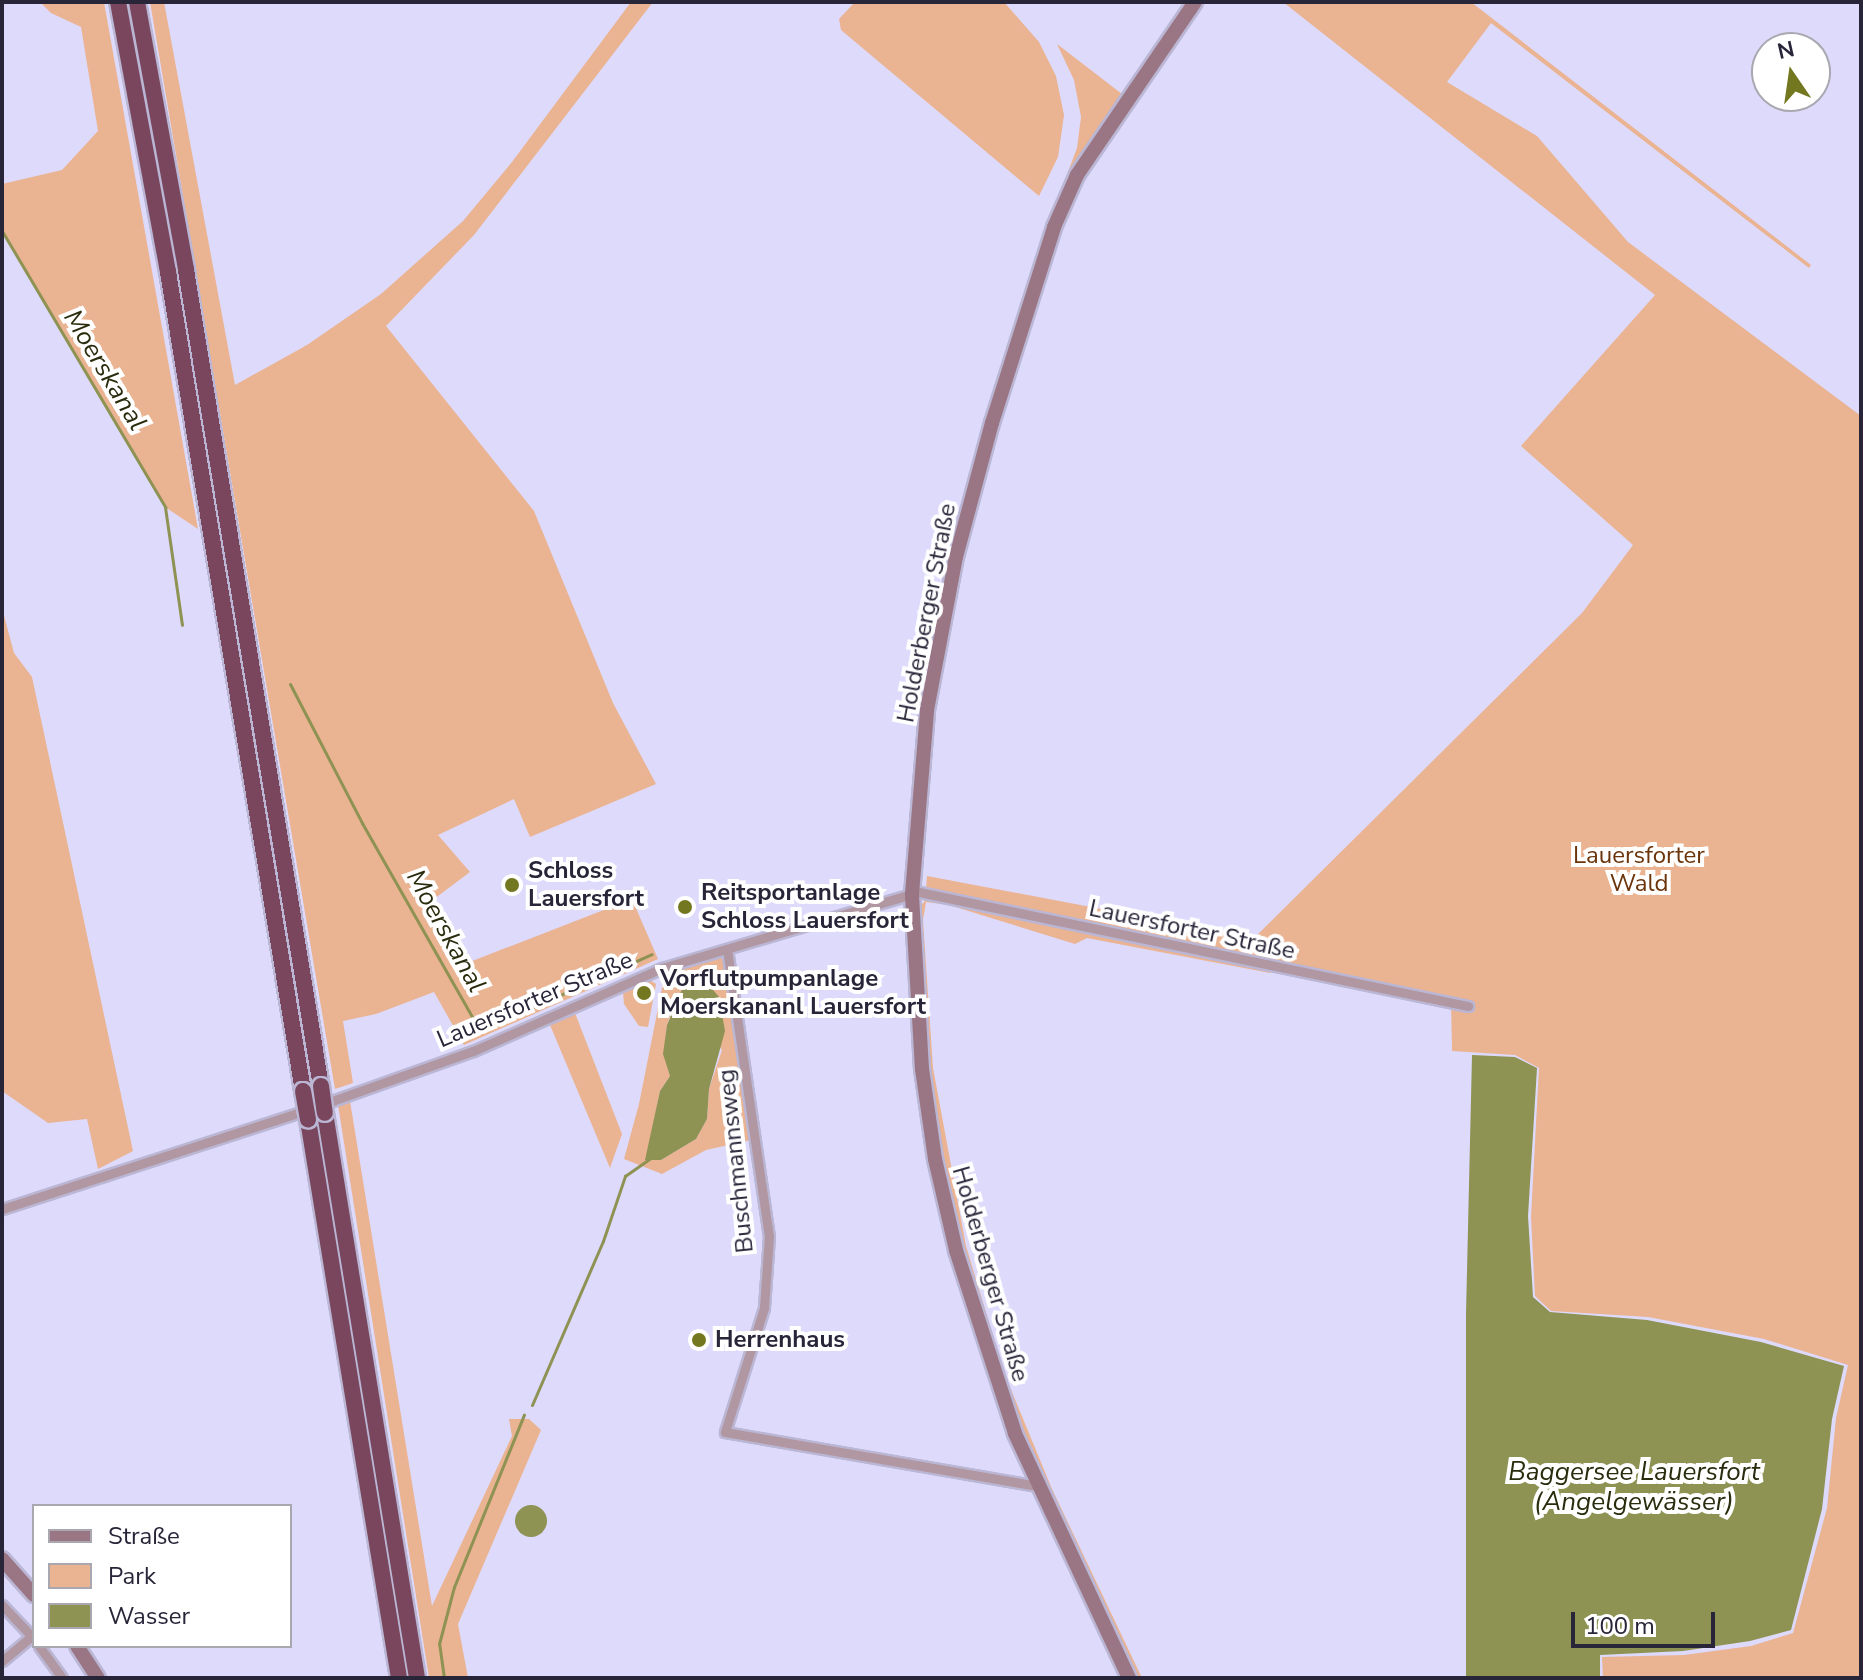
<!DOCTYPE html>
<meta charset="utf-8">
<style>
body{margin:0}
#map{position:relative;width:1863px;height:1680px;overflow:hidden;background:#dedafb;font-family:"Nunito Sans",sans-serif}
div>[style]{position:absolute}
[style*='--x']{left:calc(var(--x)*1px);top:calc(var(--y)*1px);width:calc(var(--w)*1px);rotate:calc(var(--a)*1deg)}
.green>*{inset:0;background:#eab392}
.water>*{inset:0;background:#8e9253}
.round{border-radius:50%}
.stream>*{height:3px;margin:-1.5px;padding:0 1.5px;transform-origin:1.5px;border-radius:1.5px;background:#8e9253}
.roads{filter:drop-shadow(2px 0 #bab6d4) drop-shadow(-2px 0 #bab6d4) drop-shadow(0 2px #bab6d4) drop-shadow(0 -2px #bab6d4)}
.minor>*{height:9px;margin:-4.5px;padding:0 4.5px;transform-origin:4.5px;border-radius:4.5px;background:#b197a2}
.secondary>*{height:14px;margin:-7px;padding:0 7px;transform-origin:7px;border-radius:7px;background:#9a7584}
.motorway>*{height:16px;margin:-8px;padding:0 8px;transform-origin:8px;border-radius:8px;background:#79465d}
.bridges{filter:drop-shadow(2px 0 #bab6d4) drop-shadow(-2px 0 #bab6d4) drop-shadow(0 2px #bab6d4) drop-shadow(0 -2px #bab6d4)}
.motorway-bridge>*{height:16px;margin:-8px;padding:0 8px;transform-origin:8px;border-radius:8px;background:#79465d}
.dots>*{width:22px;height:22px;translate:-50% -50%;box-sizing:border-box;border:4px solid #fff;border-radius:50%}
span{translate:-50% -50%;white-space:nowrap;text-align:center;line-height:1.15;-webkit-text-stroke:8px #fff;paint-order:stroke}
.street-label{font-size:24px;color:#282539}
.park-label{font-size:24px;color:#6b340a}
.poi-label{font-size:24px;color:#282539;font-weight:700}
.left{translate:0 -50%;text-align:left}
.water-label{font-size:26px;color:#2a2c0e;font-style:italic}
.frame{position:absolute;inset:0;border:4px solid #282539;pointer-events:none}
.legend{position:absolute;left:32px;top:1504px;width:260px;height:144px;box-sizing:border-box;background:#fff;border:2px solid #a9a8b0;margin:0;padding:10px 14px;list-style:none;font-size:24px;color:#282539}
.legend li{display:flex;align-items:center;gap:16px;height:40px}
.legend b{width:40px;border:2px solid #a9a8b0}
.north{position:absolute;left:1751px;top:32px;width:80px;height:80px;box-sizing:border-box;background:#fff;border:2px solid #a9a8b0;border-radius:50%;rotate:347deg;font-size:22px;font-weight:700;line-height:32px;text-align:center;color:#282539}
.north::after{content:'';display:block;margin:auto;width:28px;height:36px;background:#73771f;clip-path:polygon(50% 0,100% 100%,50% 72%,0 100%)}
.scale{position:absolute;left:1571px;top:1612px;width:144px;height:36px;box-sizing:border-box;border:4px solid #282539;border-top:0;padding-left:10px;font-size:24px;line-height:28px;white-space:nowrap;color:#282539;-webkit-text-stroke:6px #fff;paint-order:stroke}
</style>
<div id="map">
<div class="green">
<i style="clip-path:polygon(40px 2px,104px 2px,198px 529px,165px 507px,2px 231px,2px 184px,62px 170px,98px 131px,81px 27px,51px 13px)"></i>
<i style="clip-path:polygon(150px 2px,164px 2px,235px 385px,307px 345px,381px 294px,463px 221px,512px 162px,631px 2px,653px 2px,474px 235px,386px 326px,534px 511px,613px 703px,656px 784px,530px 837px,514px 799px,438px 835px,470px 872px,434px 899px,462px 965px,632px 899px,658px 959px,464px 1045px,434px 992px,376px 1014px,343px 1021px,353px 1083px,335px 1089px)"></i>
<i style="clip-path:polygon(855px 2px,1004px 2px,1039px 42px,1056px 76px,1064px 115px,1058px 157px,1039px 196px,841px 30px,839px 19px)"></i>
<i style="clip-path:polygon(1283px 2px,1471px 2px,1811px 265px,1809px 268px,1491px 23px,1447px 82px,1537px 136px,1628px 242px,1861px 416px,1861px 1678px,1603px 1678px,1602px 1657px,1684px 1655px,1751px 1646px,1793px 1633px,1827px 1508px,1836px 1418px,1848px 1365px,1764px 1339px,1648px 1317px,1551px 1311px,1535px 1296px,1531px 1217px,1539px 1068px,1515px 1055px,1452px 1051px,1451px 998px,1276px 963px,1270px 973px,1087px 938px,1075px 944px,949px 905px,926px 902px,923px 920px,933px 1068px,966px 1246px,1005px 1375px,1052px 1489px,1142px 1678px,1135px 1678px,1018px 1427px,959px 1246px,935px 1129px,926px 1064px,919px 907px,925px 901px,927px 876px,1254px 938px,1582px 613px,1633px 545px,1521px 446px,1655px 295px)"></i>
<i style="clip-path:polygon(1057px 44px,1122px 94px,1062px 188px,1077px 148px,1081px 117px,1074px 80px)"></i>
<i style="clip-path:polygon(2px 608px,14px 653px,32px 677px,133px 1151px,98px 1169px,87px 1119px,48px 1123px,2px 1091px)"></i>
<i style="clip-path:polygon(evenodd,718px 956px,724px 958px,751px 1140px,706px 1150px,662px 1174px,624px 1159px,639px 1104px,663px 983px,668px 972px,718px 956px,678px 992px,722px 1050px,709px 1089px,707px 1119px,696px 1139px,661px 1160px,646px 1160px,660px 1091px,670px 1076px,664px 1054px,667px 1025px,678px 992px)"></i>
<i style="clip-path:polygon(648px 979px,656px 984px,648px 1027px,639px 1026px,624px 1004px,623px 992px)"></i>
<i style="clip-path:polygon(575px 1013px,622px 1134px,610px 1168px,550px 1025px)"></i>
<i style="clip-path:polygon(350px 1101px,432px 1606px,512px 1436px,509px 1419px,529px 1419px,541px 1430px,458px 1624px,468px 1678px,429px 1678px,338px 1105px)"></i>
</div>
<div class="water">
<i style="clip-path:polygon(704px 979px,719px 997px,725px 1031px,709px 1089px,707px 1119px,696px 1139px,661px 1160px,645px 1160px,660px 1091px,670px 1076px,663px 1054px,667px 1025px,685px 982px)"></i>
<i style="clip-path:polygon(1472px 1055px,1515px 1057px,1537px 1068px,1528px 1216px,1533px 1297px,1550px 1312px,1647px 1320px,1761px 1342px,1844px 1366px,1832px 1419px,1822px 1509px,1791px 1630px,1750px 1641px,1683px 1651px,1600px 1655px,1600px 1678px,1466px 1678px,1466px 1314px)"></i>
<i class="round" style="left:515px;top:1505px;width:32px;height:32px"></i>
</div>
<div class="stream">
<i style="--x:2;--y:231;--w:321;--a:59.4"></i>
<i style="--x:165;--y:507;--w:119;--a:81.8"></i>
<i style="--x:290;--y:684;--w:157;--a:62.6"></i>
<i style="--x:362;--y:823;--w:239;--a:60.4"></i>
<i style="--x:480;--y:1031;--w:188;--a:-24.1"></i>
<i style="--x:532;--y:1405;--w:179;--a:-66.6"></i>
<i style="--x:603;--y:1241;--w:69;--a:-71.3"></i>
<i style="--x:625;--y:1176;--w:33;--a:-35"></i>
<i style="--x:444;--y:1678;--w:34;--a:-98"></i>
<i style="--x:439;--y:1644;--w:59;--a:-75.3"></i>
<i style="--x:454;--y:1587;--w:186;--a:-67.9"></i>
</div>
<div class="roads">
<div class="minor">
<i style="--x:727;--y:949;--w:290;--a:81.7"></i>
<i style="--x:769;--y:1236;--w:72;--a:94"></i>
<i style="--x:764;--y:1308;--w:130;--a:107.5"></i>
<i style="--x:725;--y:1432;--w:317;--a:9.8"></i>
<i style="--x:321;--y:1105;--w:161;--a:-19.6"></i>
<i style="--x:473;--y:1051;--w:206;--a:-23.7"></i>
<i style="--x:662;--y:968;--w:268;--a:-16.5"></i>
<i style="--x:919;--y:892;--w:561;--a:11.73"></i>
<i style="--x:2;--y:1209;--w:321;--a:-18"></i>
<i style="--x:2;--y:1605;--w:47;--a:46.7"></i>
<i style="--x:39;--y:1646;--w:39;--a:54"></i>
<i style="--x:2;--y:1661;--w:39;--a:-40"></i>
</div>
<div class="secondary">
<i style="--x:2;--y:1559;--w:48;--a:48.4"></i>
<i style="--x:77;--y:1646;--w:38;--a:57"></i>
<i style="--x:1129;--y:1678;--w:270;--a:-115"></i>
<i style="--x:1015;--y:1433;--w:192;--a:-107.9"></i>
<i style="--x:956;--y:1250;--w:93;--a:-103"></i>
<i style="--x:935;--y:1159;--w:91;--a:-98.2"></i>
<i style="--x:922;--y:1069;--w:175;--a:-93.3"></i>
<i style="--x:912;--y:894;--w:185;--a:-85.3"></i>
<i style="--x:927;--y:710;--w:156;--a:-79.3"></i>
<i style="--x:956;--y:557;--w:139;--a:-75"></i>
<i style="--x:992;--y:423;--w:206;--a:-72.4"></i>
<i style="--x:1054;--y:227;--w:57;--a:-66.1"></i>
<i style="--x:1077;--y:175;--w:209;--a:-55.7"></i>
</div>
<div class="motorway">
<i style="--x:118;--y:2;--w:275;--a:79.5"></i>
<i style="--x:168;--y:272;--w:830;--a:80.64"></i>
<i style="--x:137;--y:2;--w:272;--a:79.6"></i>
<i style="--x:186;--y:270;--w:827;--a:80.61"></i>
<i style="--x:325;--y:1113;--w:572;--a:80.75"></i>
<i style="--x:308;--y:1120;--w:565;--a:80.74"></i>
</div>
</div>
<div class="bridges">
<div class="motorway-bridge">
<i style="--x:321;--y:1086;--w:27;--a:82"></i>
<i style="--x:303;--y:1091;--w:29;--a:80"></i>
</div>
</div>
<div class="dots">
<i style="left:512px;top:885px;background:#73771f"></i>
<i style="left:685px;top:907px;background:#73771f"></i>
<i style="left:644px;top:993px;background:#73771f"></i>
<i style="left:699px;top:1340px;background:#73771f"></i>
</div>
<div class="street-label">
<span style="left:927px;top:613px;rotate:-79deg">Holderberger Straße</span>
<span style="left:1192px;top:930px;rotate:12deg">Lauersforter Straße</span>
<span style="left:535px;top:1000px;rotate:-23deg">Lauersforter Straße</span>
<span style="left:736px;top:1161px;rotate:-96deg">Buschmannsweg</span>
<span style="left:990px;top:1274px;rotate:74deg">Holderberger Straße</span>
</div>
<div class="park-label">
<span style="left:1639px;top:870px">Lauersforter<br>Wald</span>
</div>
<div class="poi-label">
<span class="left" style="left:528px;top:885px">Schloss<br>Lauersfort</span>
<span class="left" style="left:701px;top:907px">Reitsportanlage<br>Schloss Lauersfort</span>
<span class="left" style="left:660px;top:993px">Vorflutpumpanlage<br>Moerskananl Lauersfort</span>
<span class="left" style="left:715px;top:1340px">Herrenhaus</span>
</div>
<div class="water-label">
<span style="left:105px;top:370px;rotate:59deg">Moerskanal</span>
<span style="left:446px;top:931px;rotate:61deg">Moerskanal</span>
<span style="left:1634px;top:1487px">Baggersee Lauersfort<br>(Angelgewässer)</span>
</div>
<div class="frame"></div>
<ul class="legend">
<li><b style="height:10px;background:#9a7584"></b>Straße</li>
<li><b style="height:22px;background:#eab392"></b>Park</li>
<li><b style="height:22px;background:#8e9253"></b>Wasser</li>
</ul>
<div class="north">N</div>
<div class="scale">100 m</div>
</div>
